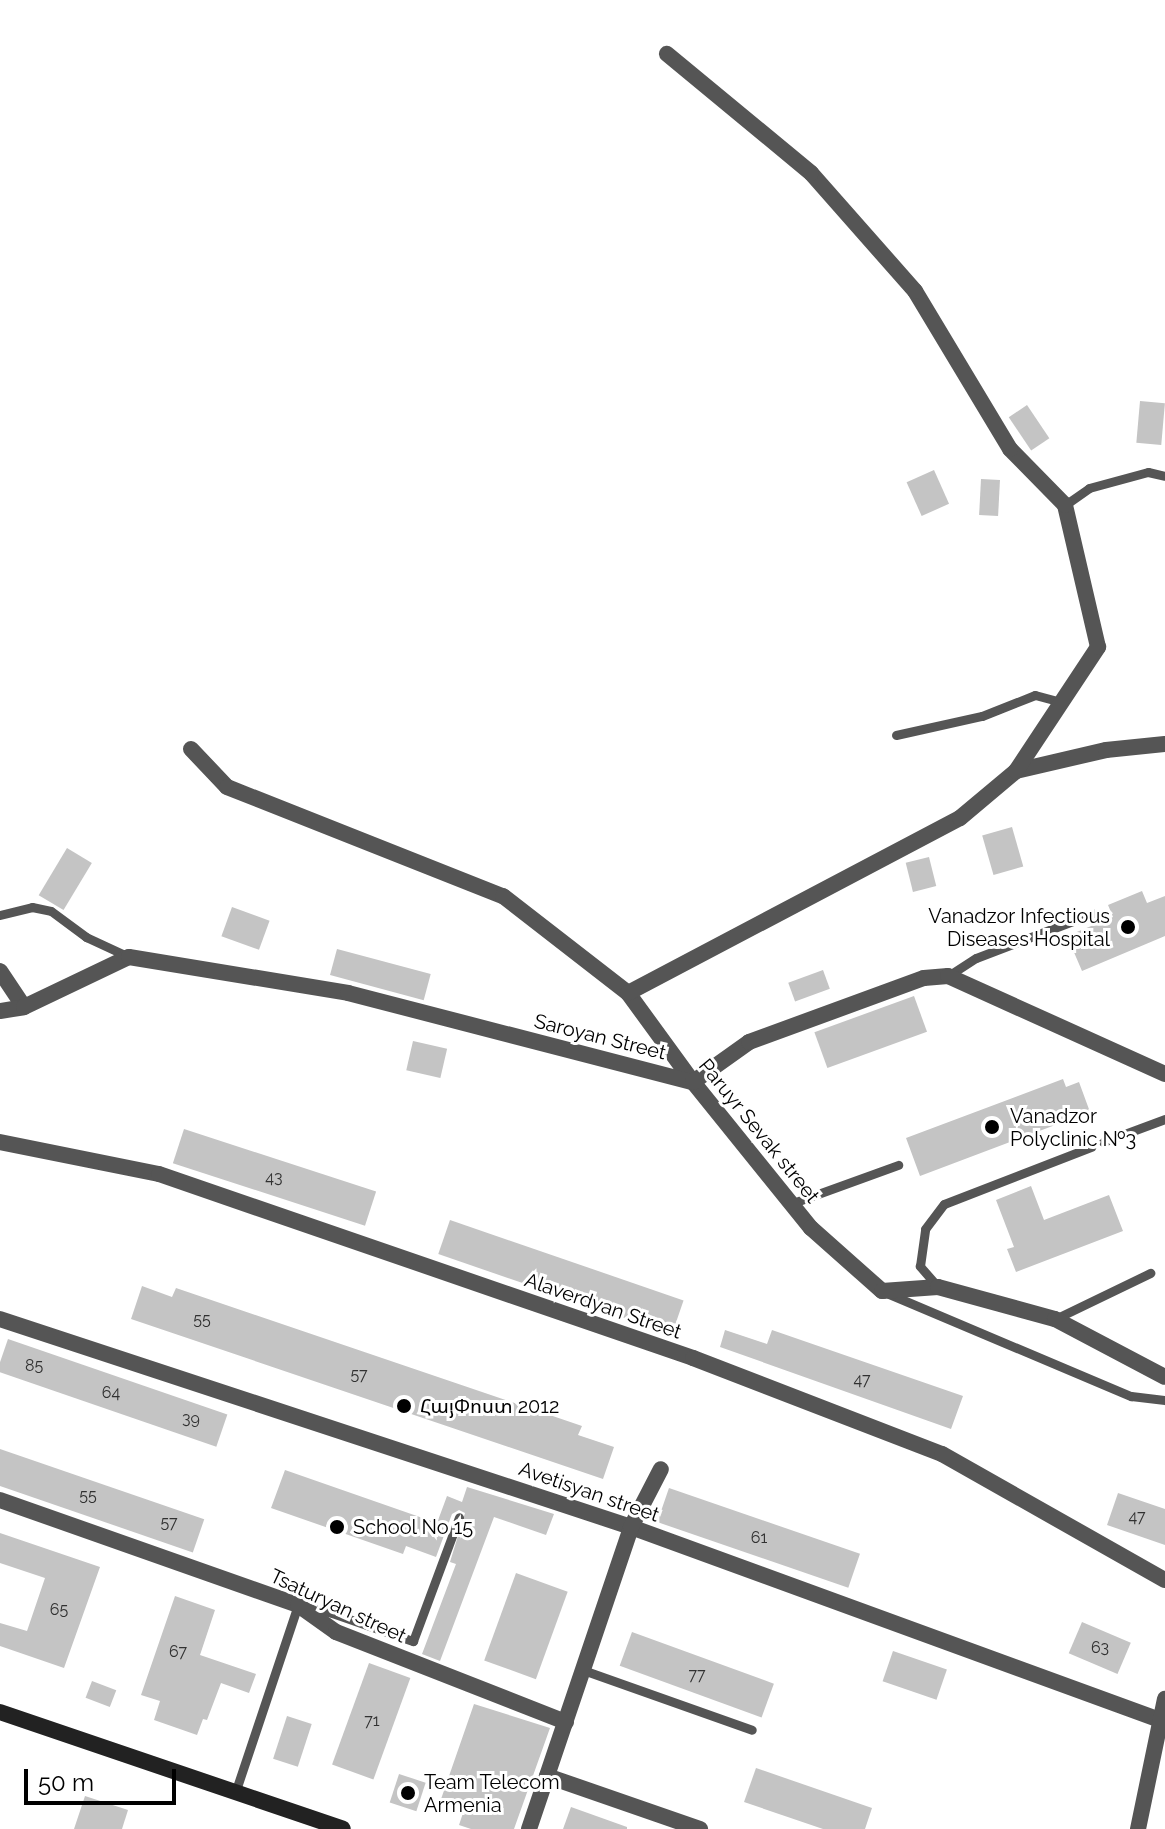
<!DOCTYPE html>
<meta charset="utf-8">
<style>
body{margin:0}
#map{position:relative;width:1165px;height:1829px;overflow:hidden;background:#fff;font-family:Raleway,"Noto Sans Armenian",sans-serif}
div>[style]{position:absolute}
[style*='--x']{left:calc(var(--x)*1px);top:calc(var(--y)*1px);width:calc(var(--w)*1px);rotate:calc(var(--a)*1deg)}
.building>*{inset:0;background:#c4c4c4;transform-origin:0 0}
.lane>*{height:9px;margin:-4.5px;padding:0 4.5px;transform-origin:4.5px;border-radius:4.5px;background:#555}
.street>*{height:16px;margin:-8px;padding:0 8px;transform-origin:8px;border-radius:8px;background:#555}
.secondary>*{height:16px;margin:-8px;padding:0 8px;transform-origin:8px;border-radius:8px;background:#222}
.dots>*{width:22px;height:22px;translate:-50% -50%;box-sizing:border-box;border:4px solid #fff;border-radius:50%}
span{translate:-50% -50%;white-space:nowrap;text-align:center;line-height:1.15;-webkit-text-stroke:6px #fff;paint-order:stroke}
.number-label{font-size:16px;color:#313131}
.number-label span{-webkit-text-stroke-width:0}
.poi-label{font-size:20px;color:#000}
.right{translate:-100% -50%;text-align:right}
.left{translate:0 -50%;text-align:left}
.street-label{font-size:20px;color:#000}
.scale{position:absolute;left:24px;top:1769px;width:152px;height:36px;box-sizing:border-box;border:4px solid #000;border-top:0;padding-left:10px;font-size:24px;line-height:28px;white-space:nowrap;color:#000;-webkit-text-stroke:6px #fff;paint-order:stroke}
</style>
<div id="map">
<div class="building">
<i style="left:1140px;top:401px;width:25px;height:42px;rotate:5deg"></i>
<i style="left:1027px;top:405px;width:40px;height:22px;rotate:56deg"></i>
<i style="left:934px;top:470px;width:37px;height:30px;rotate:66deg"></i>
<i style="left:981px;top:479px;width:19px;height:36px;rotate:3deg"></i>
<i style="left:1012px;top:827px;width:41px;height:31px;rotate:74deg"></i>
<i style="left:67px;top:848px;width:29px;height:55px;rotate:31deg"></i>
<i style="left:929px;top:857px;width:30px;height:24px;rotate:76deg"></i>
<i style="clip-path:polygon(1142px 891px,1147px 903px,1165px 896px,1165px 936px,1082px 971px,1067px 936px,1113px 917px,1108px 905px)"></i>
<i style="left:232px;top:907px;width:40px;height:31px;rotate:20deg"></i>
<i style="left:337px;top:949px;width:97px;height:27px;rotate:15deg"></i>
<i style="left:823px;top:970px;width:20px;height:37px;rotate:70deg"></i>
<i style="left:914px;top:996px;width:38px;height:106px;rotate:70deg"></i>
<i style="left:413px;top:1041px;width:35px;height:30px;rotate:13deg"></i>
<i style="clip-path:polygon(1063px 1079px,1066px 1087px,1079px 1082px,1090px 1112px,920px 1176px,906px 1138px)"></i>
<i style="left:184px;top:1129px;width:202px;height:36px;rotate:18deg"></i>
<i style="clip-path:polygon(1031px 1186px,1044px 1220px,1109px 1195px,1123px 1231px,1016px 1272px,1007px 1249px,1014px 1247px,996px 1200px)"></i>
<i style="left:450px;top:1220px;width:247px;height:36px;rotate:19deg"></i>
<i style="clip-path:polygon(142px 1286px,172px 1297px,176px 1288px,582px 1426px,578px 1435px,614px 1447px,603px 1479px,131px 1319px)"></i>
<i style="clip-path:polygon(725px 1330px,767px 1344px,772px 1330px,963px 1396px,951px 1429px,720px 1347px)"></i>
<i style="left:8px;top:1339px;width:232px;height:34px;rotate:19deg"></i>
<i style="left:0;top:1449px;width:216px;height:35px;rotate:19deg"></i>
<i style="clip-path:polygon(285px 1470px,437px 1523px,447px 1496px,462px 1502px,467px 1487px,554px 1514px,546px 1535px,494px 1517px,440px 1661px,422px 1654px,456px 1564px,450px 1562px,465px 1513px,459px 1510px,452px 1514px,436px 1557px,406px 1546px,403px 1554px,271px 1508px)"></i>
<i style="left:669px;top:1488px;width:202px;height:36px;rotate:19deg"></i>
<i style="clip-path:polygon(1118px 1493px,1165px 1509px,1165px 1545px,1107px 1525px)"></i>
<i style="clip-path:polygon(0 1533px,100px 1567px,64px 1668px,0 1646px,0 1623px,27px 1631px,45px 1578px,0 1563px)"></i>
<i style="left:516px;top:1573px;width:55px;height:93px;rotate:20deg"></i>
<i style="clip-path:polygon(175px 1596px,215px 1610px,200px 1655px,256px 1674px,249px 1693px,221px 1683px,207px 1720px,203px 1719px,197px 1735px,154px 1720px,160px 1701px,141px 1695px)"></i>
<i style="left:1082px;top:1622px;width:53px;height:34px;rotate:23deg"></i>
<i style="left:632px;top:1632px;width:151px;height:36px;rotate:20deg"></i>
<i style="left:893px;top:1651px;width:57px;height:32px;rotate:19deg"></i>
<i style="left:369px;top:1663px;width:44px;height:108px;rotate:20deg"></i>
<i style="left:92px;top:1681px;width:26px;height:18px;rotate:21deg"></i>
<i style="clip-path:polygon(474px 1704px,550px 1728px,514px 1829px,471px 1829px,459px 1825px,464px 1810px,440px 1802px)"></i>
<i style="left:287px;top:1716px;width:26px;height:45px;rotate:18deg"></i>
<i style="clip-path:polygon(756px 1768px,872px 1808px,865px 1829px,823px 1829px,744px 1802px)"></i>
<i style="left:399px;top:1774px;width:28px;height:30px;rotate:18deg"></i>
<i style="clip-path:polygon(85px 1796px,128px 1810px,122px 1829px,74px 1829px)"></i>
<i style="clip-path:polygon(571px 1807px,627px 1827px,627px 1829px,563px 1829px)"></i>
</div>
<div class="lane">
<i style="--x:1065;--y:505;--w:29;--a:-35"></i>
<i style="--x:1089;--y:488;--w:61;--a:-15.2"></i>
<i style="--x:1148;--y:472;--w:17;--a:13"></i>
<i style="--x:896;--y:735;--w:88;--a:-12.5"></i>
<i style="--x:982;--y:716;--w:57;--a:-21.6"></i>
<i style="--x:1035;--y:695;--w:28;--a:15"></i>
<i style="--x:0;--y:915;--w:33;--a:-14"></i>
<i style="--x:32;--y:907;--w:19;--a:12"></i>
<i style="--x:51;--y:911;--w:44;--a:36.6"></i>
<i style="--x:86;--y:937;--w:47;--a:24.9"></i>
<i style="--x:948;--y:976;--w:33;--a:-33"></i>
<i style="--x:976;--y:958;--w:126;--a:-20.9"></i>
<i style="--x:1103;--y:1142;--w:66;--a:-20.4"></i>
<i style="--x:793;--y:1203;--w:112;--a:-19.9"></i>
<i style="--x:938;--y:1287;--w:28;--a:-131"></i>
<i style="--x:920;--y:1266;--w:37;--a:-82"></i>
<i style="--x:925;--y:1229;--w:31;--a:-53"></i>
<i style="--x:944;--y:1204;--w:158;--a:-21.2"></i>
<i style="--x:889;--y:1294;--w:263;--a:22.9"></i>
<i style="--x:1131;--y:1396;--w:34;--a:7"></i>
<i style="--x:1055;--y:1319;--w:106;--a:-25.8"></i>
<i style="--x:583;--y:1670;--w:179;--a:19.5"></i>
<i style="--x:235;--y:1793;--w:198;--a:-71.5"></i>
<i style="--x:298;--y:1605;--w:35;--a:13"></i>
<i style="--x:332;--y:1613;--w:86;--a:19.1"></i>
<i style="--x:413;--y:1641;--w:132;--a:-69.6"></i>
</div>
<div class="street">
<i style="--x:191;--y:749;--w:52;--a:46.5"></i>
<i style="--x:227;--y:787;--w:297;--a:21.6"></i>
<i style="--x:503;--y:896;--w:158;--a:37.8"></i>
<i style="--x:628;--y:993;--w:110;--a:53.9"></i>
<i style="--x:693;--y:1082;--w:188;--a:51.1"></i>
<i style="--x:811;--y:1228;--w:95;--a:41.6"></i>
<i style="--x:882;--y:1291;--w:56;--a:-4.1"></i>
<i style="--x:938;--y:1287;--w:121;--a:15.3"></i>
<i style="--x:1055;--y:1319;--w:124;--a:27.8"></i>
<i style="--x:1016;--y:771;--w:92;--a:-13.1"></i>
<i style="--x:1106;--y:750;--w:59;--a:-5.8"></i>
<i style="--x:0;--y:971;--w:43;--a:56.3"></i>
<i style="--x:628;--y:993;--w:375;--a:-27.8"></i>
<i style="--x:960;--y:818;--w:73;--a:-40"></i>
<i style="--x:1016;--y:771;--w:149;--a:-56.5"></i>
<i style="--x:1098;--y:647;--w:146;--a:-103.1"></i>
<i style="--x:1065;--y:505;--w:78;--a:-134.5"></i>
<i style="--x:1010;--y:449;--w:184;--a:-121"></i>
<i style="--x:915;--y:291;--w:157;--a:-131.4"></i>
<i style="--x:811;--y:173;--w:187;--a:-140.4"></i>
<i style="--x:0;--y:1011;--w:24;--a:-9"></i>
<i style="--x:24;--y:1007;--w:116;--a:-25.5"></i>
<i style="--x:129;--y:957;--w:222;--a:9.3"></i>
<i style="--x:348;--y:993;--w:356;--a:14.5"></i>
<i style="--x:693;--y:1082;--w:69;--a:-35.5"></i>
<i style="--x:749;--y:1042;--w:186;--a:-20.1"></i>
<i style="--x:924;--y:978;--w:24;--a:-5"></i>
<i style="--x:948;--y:976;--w:238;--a:24.3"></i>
<i style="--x:0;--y:1142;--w:162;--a:11.4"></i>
<i style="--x:159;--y:1174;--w:565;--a:19.01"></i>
<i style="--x:693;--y:1358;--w:267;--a:21.1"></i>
<i style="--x:942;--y:1454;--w:256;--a:29.5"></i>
<i style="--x:0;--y:1319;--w:664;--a:18.24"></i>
<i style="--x:631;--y:1527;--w:563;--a:20.04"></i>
<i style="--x:0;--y:1500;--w:316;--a:19.4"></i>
<i style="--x:298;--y:1605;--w:47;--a:35.4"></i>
<i style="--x:336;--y:1632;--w:247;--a:21.4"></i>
<i style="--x:547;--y:1776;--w:162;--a:19.1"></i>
<i style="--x:529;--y:1829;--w:319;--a:-71.3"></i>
<i style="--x:631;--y:1527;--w:65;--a:-62.7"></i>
<i style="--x:1138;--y:1829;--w:133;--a:-78.3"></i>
</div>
<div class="secondary">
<i style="--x:0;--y:1712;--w:362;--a:18.8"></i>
</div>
<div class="dots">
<i style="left:1128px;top:927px;background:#000"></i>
<i style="left:992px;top:1127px;background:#000"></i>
<i style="left:404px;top:1406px;background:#000"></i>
<i style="left:337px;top:1527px;background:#000"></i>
<i style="left:408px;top:1793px;background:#000"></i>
</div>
<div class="number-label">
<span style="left:274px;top:1178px">43</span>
<span style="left:202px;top:1320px">55</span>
<span style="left:34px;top:1366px">85</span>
<span style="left:359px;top:1375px">57</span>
<span style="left:862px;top:1380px">47</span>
<span style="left:111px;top:1393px">64</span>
<span style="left:191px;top:1419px">39</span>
<span style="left:88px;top:1496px">55</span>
<span style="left:1137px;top:1517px">47</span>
<span style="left:169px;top:1523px">57</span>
<span style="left:759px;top:1538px">61</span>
<span style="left:59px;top:1610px">65</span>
<span style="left:1100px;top:1648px">63</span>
<span style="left:178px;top:1652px">67</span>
<span style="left:697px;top:1675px">77</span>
<span style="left:372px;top:1721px">71</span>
</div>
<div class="poi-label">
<span class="right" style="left:1110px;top:928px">Vanadzor Infectious<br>Diseases Hospital</span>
<span class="left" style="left:1010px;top:1128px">Vanadzor<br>Polyclinic №3</span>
<span class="left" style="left:420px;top:1406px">ՀայՓոստ 2012</span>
<span class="left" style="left:353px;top:1527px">School No 15</span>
<span class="left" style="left:424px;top:1794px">Team Telecom<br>Armenia</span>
</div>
<div class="street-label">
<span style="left:600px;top:1037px;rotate:14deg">Saroyan Street</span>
<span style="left:759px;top:1131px;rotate:51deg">Paruyr Sevak street</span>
<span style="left:603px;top:1306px;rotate:19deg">Alaverdyan Street</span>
<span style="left:589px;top:1492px;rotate:19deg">Avetisyan street</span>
<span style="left:338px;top:1606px;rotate:25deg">Tsaturyan street</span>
</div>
<div class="scale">50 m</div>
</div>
